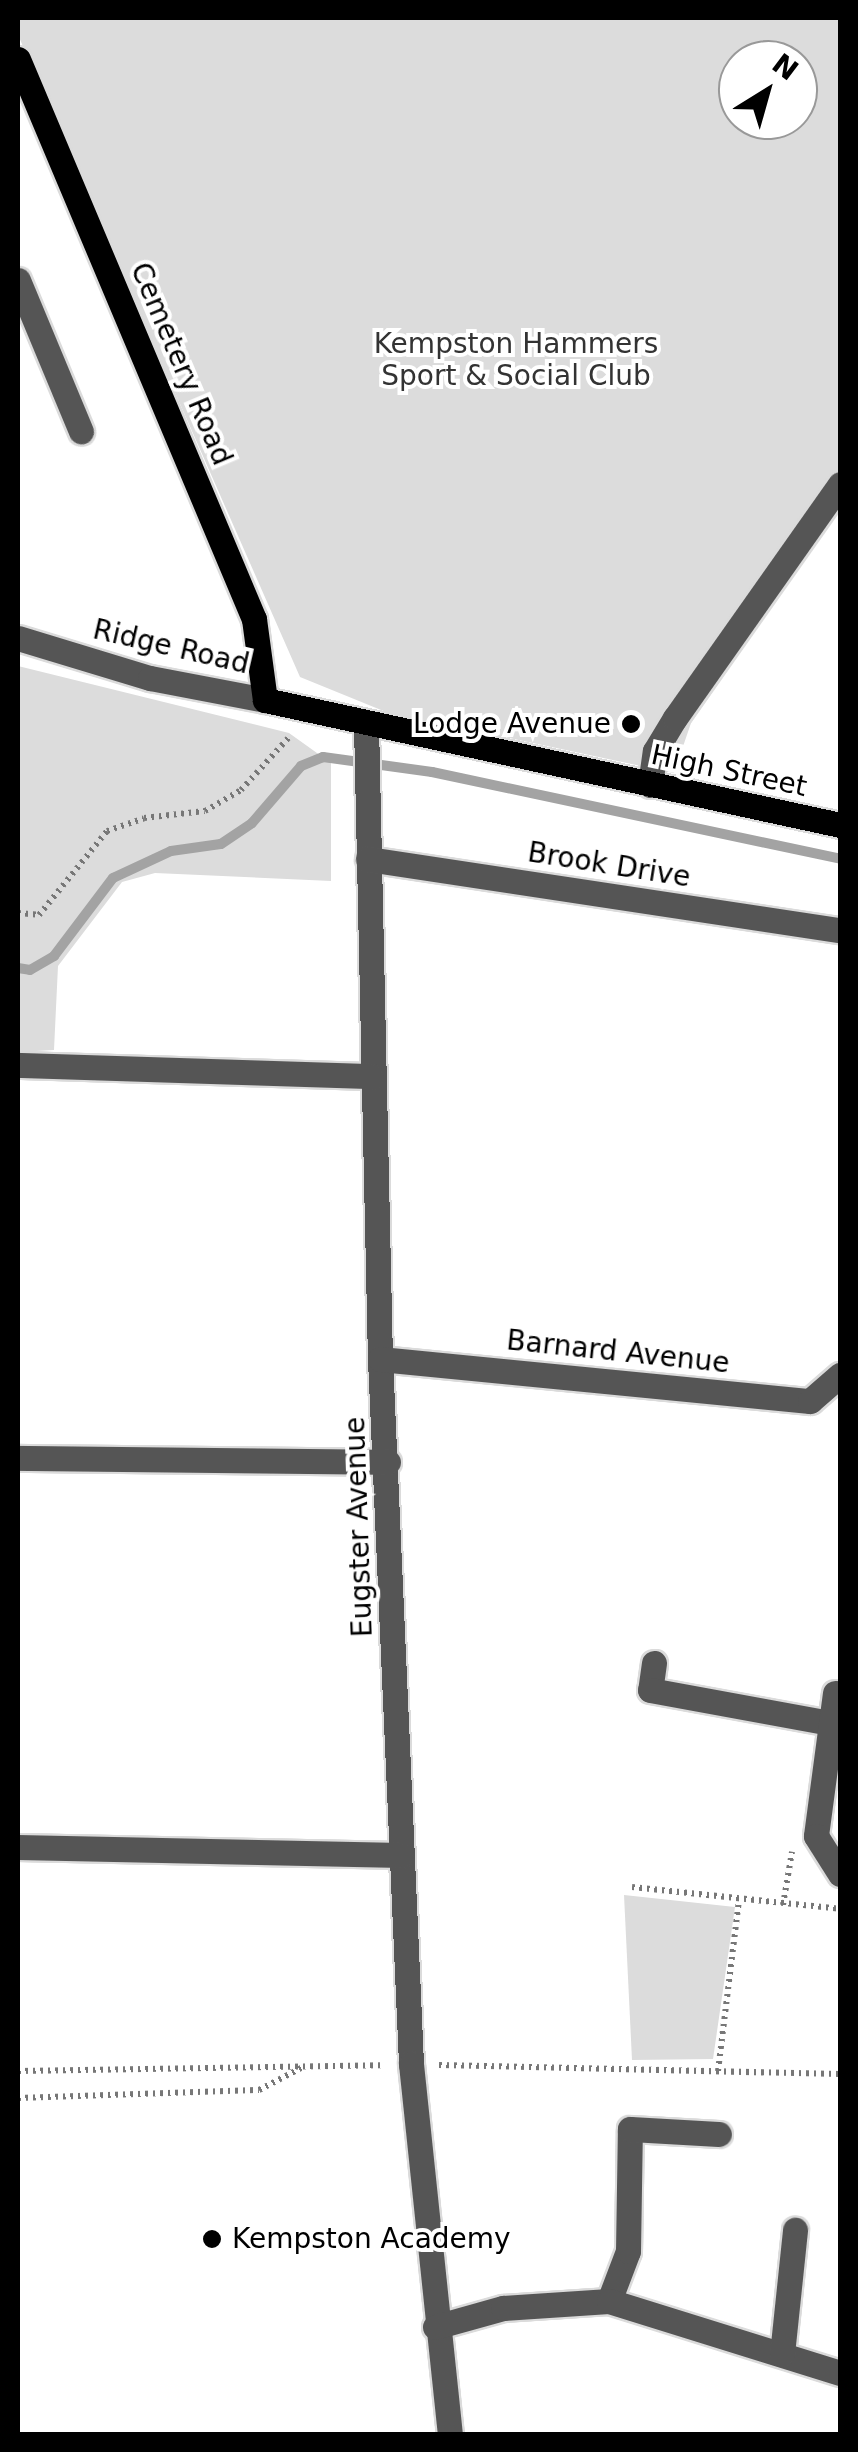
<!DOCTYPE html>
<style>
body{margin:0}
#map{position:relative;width:858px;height:2452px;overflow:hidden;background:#fff;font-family:"DejaVu Sans",sans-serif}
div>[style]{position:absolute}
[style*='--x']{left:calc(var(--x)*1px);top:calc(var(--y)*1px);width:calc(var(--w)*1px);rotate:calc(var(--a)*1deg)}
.green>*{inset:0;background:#dcdcdc}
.stream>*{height:10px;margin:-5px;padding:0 5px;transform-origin:5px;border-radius:5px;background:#a3a3a3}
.path>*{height:6px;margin-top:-3px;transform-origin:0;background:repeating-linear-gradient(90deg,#777 0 2.5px,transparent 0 7.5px)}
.roads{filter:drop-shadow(2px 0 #dbdbdb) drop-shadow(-2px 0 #dbdbdb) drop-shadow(0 2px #dbdbdb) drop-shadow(0 -2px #dbdbdb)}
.minor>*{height:25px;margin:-12.5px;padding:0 12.5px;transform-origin:12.5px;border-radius:12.5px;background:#555}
.major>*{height:25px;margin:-12.5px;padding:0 12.5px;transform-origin:12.5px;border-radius:12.5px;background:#000}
.dots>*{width:28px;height:28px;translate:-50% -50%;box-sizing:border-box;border:5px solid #fff;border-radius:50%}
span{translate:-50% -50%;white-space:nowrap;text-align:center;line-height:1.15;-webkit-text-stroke:8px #fff;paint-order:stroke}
.park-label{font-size:28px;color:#333}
.street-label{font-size:28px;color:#000}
.poi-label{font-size:28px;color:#000}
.right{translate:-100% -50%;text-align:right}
.left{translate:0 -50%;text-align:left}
.frame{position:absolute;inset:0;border:20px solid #000;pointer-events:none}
.north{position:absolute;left:718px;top:40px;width:100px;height:100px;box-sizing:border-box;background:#fff;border:2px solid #999;border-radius:50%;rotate:37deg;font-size:28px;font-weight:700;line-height:40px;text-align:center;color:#000}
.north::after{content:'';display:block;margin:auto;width:35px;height:45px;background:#000;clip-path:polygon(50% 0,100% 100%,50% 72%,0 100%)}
</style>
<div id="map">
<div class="green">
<i style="clip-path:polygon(evenodd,18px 18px,840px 18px,840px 509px,691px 723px,674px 773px,386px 712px,300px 677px,18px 35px,18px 18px,738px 60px,798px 60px,798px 120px,738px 120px,738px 60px)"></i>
<i style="clip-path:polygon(18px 666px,289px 733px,331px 763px,331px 881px,155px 873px,122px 882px,58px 966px,54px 1050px,18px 1052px)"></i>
<i style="clip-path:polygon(624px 1895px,735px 1907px,713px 2059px,632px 2060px)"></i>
</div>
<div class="stream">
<i style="--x:18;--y:968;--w:12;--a:9"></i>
<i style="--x:30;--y:970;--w:28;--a:-30"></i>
<i style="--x:54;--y:956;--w:98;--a:-52.9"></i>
<i style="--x:113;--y:878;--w:64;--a:-25"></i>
<i style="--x:171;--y:851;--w:50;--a:-8"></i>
<i style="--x:221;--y:844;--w:37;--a:-34"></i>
<i style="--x:252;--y:823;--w:75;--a:-49.3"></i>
<i style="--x:301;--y:766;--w:24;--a:-22"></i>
<i style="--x:323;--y:757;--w:110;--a:7.8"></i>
<i style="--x:432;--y:772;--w:417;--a:12"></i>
</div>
<div class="path">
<i style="--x:18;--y:913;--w:21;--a:5"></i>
<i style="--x:39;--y:915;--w:108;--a:-51"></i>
<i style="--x:107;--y:831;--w:39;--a:-19"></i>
<i style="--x:144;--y:818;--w:61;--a:-6.5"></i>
<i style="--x:205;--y:811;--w:42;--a:-30.3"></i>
<i style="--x:241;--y:790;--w:74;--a:-47.7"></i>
<i style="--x:632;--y:1887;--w:209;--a:6"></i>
<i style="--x:783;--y:1905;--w:54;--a:-80.4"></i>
<i style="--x:439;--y:2065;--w:401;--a:1.3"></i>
<i style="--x:18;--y:2071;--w:363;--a:-0.9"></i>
<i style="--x:718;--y:2071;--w:172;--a:-83"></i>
<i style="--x:18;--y:2098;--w:241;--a:-1.9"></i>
<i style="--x:259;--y:2090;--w:52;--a:-27.6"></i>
</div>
<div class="roads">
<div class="minor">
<i style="--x:18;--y:280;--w:164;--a:67.4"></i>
<i style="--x:18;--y:638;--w:138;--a:16.9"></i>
<i style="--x:150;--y:678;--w:117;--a:10.8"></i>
<i style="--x:366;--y:724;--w:635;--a:88.74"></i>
<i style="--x:380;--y:1359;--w:706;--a:87.48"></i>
<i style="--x:411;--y:2064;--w:372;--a:84"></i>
<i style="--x:650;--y:785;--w:34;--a:-82"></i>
<i style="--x:655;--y:751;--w:39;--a:-59"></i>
<i style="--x:675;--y:718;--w:286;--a:-54.8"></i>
<i style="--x:368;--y:859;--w:477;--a:8.6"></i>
<i style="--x:18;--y:1065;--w:353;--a:1.8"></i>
<i style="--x:380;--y:1359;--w:432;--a:5.6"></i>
<i style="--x:810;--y:1401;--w:40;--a:-41"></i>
<i style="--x:18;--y:1458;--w:370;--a:0.6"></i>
<i style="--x:654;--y:1663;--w:27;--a:98"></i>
<i style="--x:650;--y:1690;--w:183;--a:10.4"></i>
<i style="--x:835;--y:1693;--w:144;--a:97.6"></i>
<i style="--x:816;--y:1836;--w:45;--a:57.7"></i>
<i style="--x:18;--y:1847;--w:383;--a:1.2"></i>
<i style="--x:609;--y:2301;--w:53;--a:-69.2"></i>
<i style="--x:628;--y:2251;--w:122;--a:-89.1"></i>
<i style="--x:630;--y:2129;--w:89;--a:3.2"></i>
<i style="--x:435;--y:2327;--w:71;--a:-15.6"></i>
<i style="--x:503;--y:2308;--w:106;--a:-3.8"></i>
<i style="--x:609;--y:2301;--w:242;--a:17.3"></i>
<i style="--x:782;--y:2354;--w:125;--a:-84"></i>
</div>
<div class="major">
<i style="--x:18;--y:59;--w:608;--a:67.15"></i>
<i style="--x:254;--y:619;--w:82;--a:82.3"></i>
<i style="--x:265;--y:700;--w:588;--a:12.26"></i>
</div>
</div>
<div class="dots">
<i style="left:631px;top:724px;background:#000"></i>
<i style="left:212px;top:2239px;background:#000"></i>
</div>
<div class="park-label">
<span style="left:516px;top:360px">Kempston Hammers<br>Sport &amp; Social Club</span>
</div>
<div class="street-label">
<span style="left:181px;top:364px;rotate:67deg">Cemetery Road</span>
<span style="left:171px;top:647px;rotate:13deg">Ridge Road</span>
<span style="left:729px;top:771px;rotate:12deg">High Street</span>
<span style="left:609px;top:865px;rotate:9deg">Brook Drive</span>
<span style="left:618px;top:1352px;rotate:6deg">Barnard Avenue</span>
<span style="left:359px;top:1527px;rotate:-92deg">Eugster Avenue</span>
</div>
<div class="poi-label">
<span class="right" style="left:611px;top:724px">Lodge Avenue</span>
<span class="left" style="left:232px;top:2239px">Kempston Academy</span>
</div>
<div class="frame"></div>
<div class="north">N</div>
</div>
